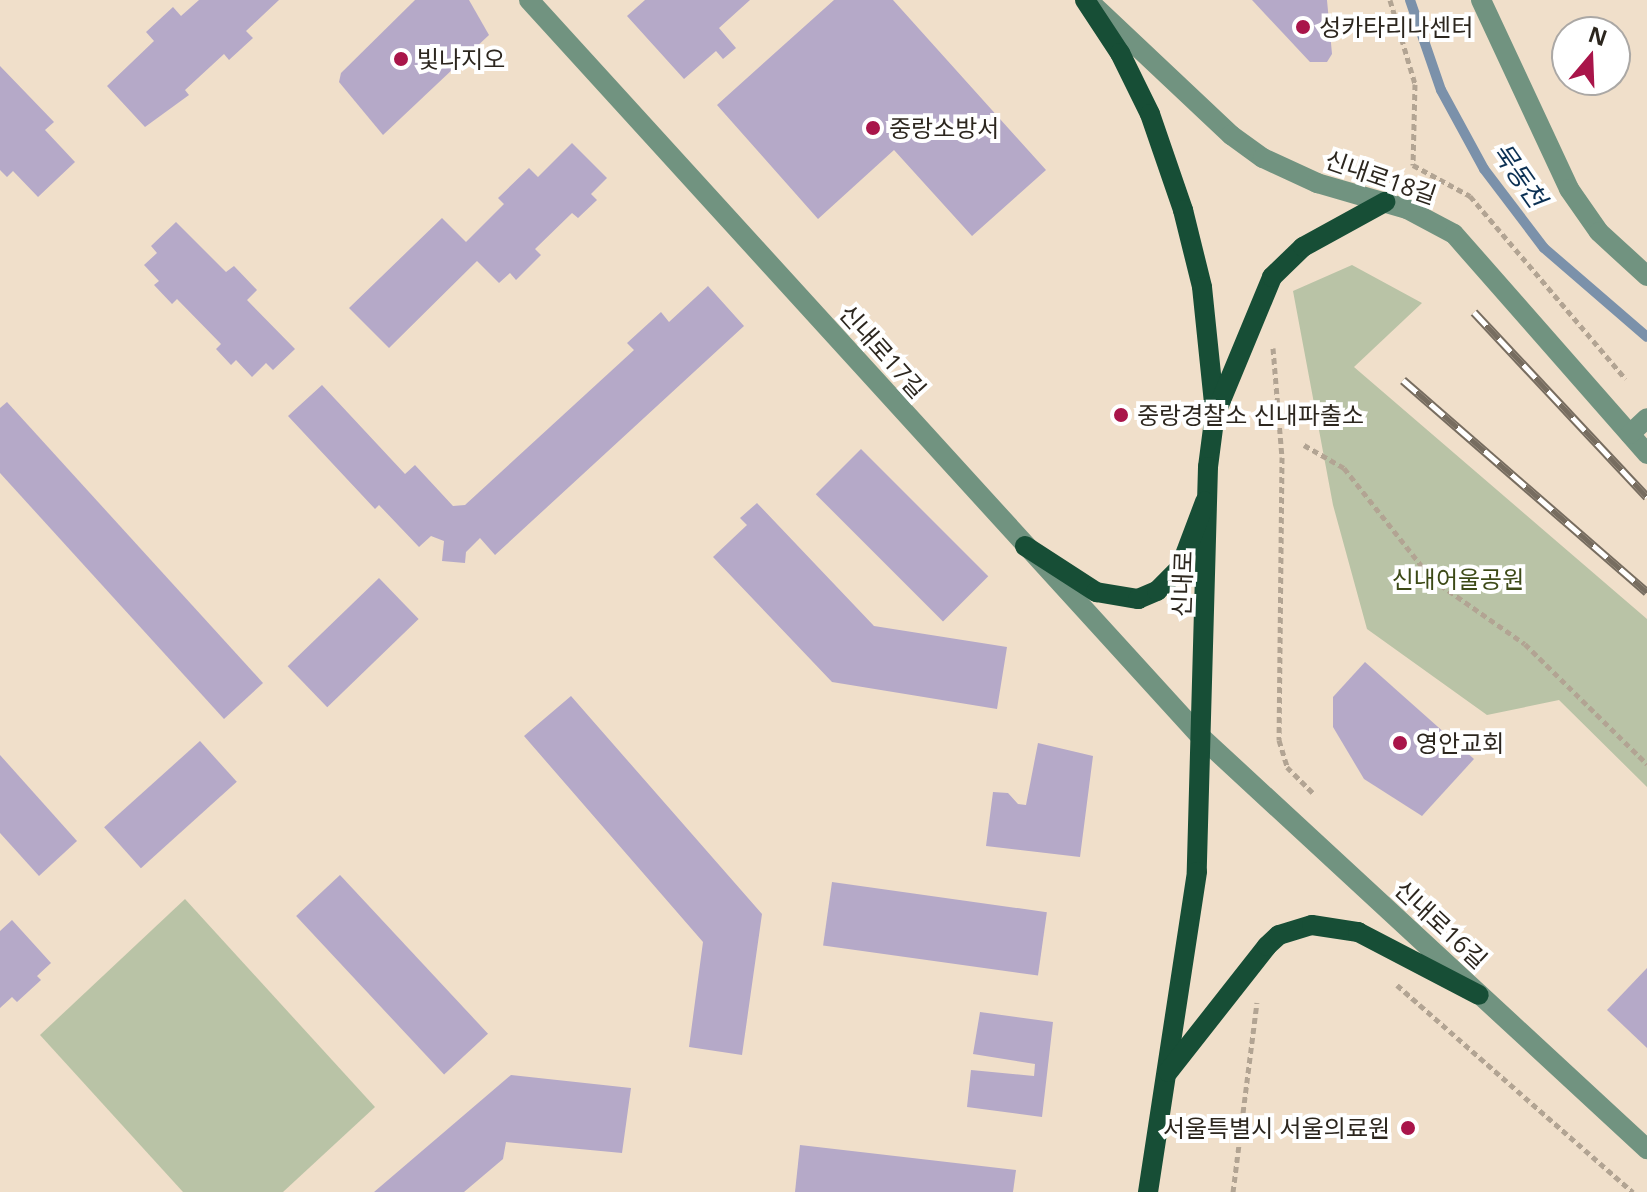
<!DOCTYPE html>
<meta charset="utf-8">
<style>
body{margin:0}
#map{position:relative;width:1647px;height:1192px;overflow:hidden;background:#f0dfca;font-family:"Open Sans","Noto Sans KR",sans-serif}
div>[style]{position:absolute}
[style*='--x']{left:calc(var(--x)*1px);top:calc(var(--y)*1px);width:calc(var(--w)*1px);rotate:calc(var(--a)*1deg)}
.green>*{inset:0;background:#b9c3a6}
.stream>*{height:10px;margin:-5px;padding:0 5px;transform-origin:5px;border-radius:5px;background:#7b91aa}
.building>*{inset:0;background:#b5a9c8;transform-origin:0 0}
.path>*{height:5px;margin-top:-2.5px;transform-origin:0;background:repeating-linear-gradient(90deg,#b2a493 0 6px,transparent 0 10px)}
.minor>*{height:20px;margin:-10px;padding:0 10px;transform-origin:10px;border-radius:10px;background:#719380}
.major>*{height:20px;margin:-10px;padding:0 10px;transform-origin:10px;border-radius:10px;background:#174e36}
.rail>*{height:9px;margin-top:-4.5px;transform-origin:0;background:repeating-linear-gradient(90deg,#fff 0 18px,#776d60 0 36px);box-sizing:border-box;border-block:2px solid #776d60}
.dots>*{width:22px;height:22px;translate:-50% -50%;box-sizing:border-box;border:4px solid #fff;border-radius:50%}
span{translate:-50% -50%;white-space:nowrap;text-align:center;line-height:1.15;-webkit-text-stroke:8px #fff;paint-order:stroke}
.poi-label{font-size:24px;color:#2c261e}
.left{translate:0 -50%;text-align:left}
.right{translate:-100% -50%;text-align:right}
.street-label{font-size:24px;color:#2c261e}
.park-label{font-size:24px;color:#3d4a17}
.water-label{font-size:26px;color:#0b3053;font-style:italic}
.north{position:absolute;left:1551px;top:16px;width:80px;height:80px;box-sizing:border-box;background:#fff;border:2px solid #aba8a5;border-radius:50%;rotate:19deg;font-size:22px;font-weight:700;line-height:32px;text-align:center;color:#2c261e}
.north::after{content:'';display:block;margin:auto;width:28px;height:36px;background:#a9154a;clip-path:polygon(50% 0,100% 100%,50% 72%,0 100%)}
</style>
<div id="map">
<div class="green">
<i style="clip-path:polygon(1352px 265px,1422px 303px,1354px 367px,1647px 619px,1647px 787px,1559px 700px,1487px 715px,1367px 629px,1333px 505px,1293px 291px)"></i>
<i style="clip-path:polygon(185px 899px,375px 1107px,283px 1192px,183px 1192px,40px 1035px)"></i>
</div>
<div class="stream">
<i style="--x:1410;--y:0;--w:95;--a:71"></i>
<i style="--x:1441;--y:90;--w:90;--a:61.4"></i>
<i style="--x:1484;--y:169;--w:99;--a:52.8"></i>
<i style="--x:1544;--y:248;--w:136;--a:40.8"></i>
</div>
<div class="building">
<i style="clip-path:polygon(199px 0,279px 0,246px 31px,253px 38px,229px 60px,224px 54px,185px 90px,189px 95px,145px 127px,107px 86px,154px 41px,146px 32px,173px 7px,181px 16px)"></i>
<i style="clip-path:polygon(415px 0,469px 0,489px 35px,383px 135px,339px 82px,341px 73px)"></i>
<i style="clip-path:polygon(645px 0,750px 0,719px 28px,736px 48px,723px 59px,716px 51px,684px 79px,627px 16px)"></i>
<i style="clip-path:polygon(834px 0,893px 0,1046px 170px,972px 236px,894px 150px,818px 219px,717px 105px)"></i>
<i style="clip-path:polygon(1252px 0,1327px 0,1332px 54px,1327px 62px,1310px 62px)"></i>
<i style="clip-path:polygon(0 66px,54px 122px,45px 130px,75px 162px,38px 197px,13px 171px,7px 177px,0 170px)"></i>
<i style="clip-path:polygon(572px 143px,607px 178px,591px 194px,597px 200px,578px 218px,572px 213px,535px 249px,541px 255px,516px 280px,510px 273px,499px 283px,477px 261px,389px 348px,349px 308px,442px 218px,466px 242px,504px 204px,498px 198px,529px 168px,538px 177px)"></i>
<i style="clip-path:polygon(176px 222px,226px 272px,234px 266px,257px 290px,247px 300px,295px 349px,273px 370px,266px 363px,252px 377px,236px 360px,231px 365px,216px 349px,221px 344px,177px 299px,172px 304px,154px 285px,159px 281px,144px 265px,157px 253px,151px 246px)"></i>
<i style="clip-path:polygon(708px 286px,744px 326px,495px 555px,480px 538px,466px 552px,465px 563px,442px 561px,444px 541px,431px 536px,419px 547px,379px 505px,375px 509px,288px 416px,322px 385px,405px 474px,415px 465px,453px 506px,465px 505px,634px 350px,627px 343px,661px 312px,669px 322px)"></i>
<i style="clip-path:polygon(7px 402px,263px 683px,224px 719px,0 473px,0 408px)"></i>
<i style="left:861px;top:449px;width:180px;height:64px;rotate:45deg"></i>
<i style="clip-path:polygon(757px 503px,874px 626px,1007px 647px,997px 709px,832px 682px,713px 557px,747px 525px,740px 518px)"></i>
<i style="left:379px;top:578px;width:57px;height:127px;rotate:46deg"></i>
<i style="clip-path:polygon(1365px 662px,1474px 759px,1422px 816px,1364px 779px,1333px 727px,1333px 697px)"></i>
<i style="clip-path:polygon(571px 696px,762px 914px,742px 1055px,689px 1047px,703px 942px,524px 736px)"></i>
<i style="left:200px;top:741px;width:55px;height:129px;rotate:48deg"></i>
<i style="clip-path:polygon(1038px 743px,1093px 756px,1080px 857px,986px 846px,993px 792px,1008px 793px,1018px 804px,1026px 805px)"></i>
<i style="clip-path:polygon(0 755px,77px 841px,39px 876px,0 833px)"></i>
<i style="left:340px;top:875px;width:217px;height:60px;rotate:47deg"></i>
<i style="left:832px;top:882px;width:217px;height:64px;rotate:8deg"></i>
<i style="clip-path:polygon(12px 920px,51px 963px,37px 976px,41px 980px,17px 1002px,12px 997px,0 1008px,0 931px)"></i>
<i style="clip-path:polygon(1647px 968px,1647px 1048px,1607px 1010px)"></i>
<i style="clip-path:polygon(980px 1012px,1053px 1022px,1042px 1117px,967px 1107px,971px 1070px,1034px 1076px,1035px 1064px,973px 1054px)"></i>
<i style="clip-path:polygon(511px 1075px,631px 1088px,622px 1153px,506px 1142px,503px 1159px,464px 1192px,374px 1192px)"></i>
<i style="clip-path:polygon(800px 1145px,1016px 1170px,1013px 1192px,795px 1192px)"></i>
</div>
<div class="path">
<i style="--x:1390;--y:0;--w:88;--a:73.4"></i>
<i style="--x:1415;--y:84;--w:81;--a:91.4"></i>
<i style="--x:1413;--y:165;--w:65;--a:28.5"></i>
<i style="--x:1470;--y:196;--w:240;--a:49.6"></i>
<i style="--x:1273;--y:348;--w:109;--a:85.3"></i>
<i style="--x:1282;--y:457;--w:283;--a:90.6"></i>
<i style="--x:1279;--y:740;--w:28;--a:73"></i>
<i style="--x:1287;--y:767;--w:38;--a:45"></i>
<i style="--x:1304;--y:445;--w:46;--a:29.9"></i>
<i style="--x:1344;--y:468;--w:142;--a:51.6"></i>
<i style="--x:1432;--y:579;--w:113;--a:35"></i>
<i style="--x:1525;--y:644;--w:171;--a:44.5"></i>
<i style="--x:1397;--y:985;--w:314;--a:41.3"></i>
<i style="--x:1233;--y:1192;--w:191;--a:-82.8"></i>
</div>
<div class="minor">
<i style="--x:529;--y:0;--w:996;--a:47.65"></i>
<i style="--x:1200;--y:736;--w:609;--a:42.74"></i>
<i style="--x:1481;--y:0;--w:208;--a:65"></i>
<i style="--x:1569;--y:189;--w:52;--a:55.1"></i>
<i style="--x:1599;--y:232;--w:65;--a:42.5"></i>
<i style="--x:1093;--y:5;--w:190;--a:43.3"></i>
<i style="--x:1231;--y:135;--w:39;--a:36"></i>
<i style="--x:1263;--y:158;--w:60;--a:24.8"></i>
<i style="--x:1317;--y:183;--w:94;--a:16.1"></i>
<i style="--x:1407;--y:209;--w:53;--a:28"></i>
<i style="--x:1454;--y:234;--w:293;--a:48.7"></i>
<i style="--x:1630;--y:434;--w:23;--a:-43"></i>
</div>
<div class="major">
<i style="--x:1085;--y:0;--w:64;--a:56.6"></i>
<i style="--x:1120;--y:53;--w:68;--a:63.8"></i>
<i style="--x:1150;--y:114;--w:102;--a:71"></i>
<i style="--x:1183;--y:210;--w:79;--a:76.1"></i>
<i style="--x:1202;--y:287;--w:127;--a:84.1"></i>
<i style="--x:1215;--y:413;--w:54;--a:97.4"></i>
<i style="--x:1208;--y:467;--w:405;--a:91.6"></i>
<i style="--x:1197;--y:872;--w:324;--a:98.7"></i>
<i style="--x:1217;--y:410;--w:144;--a:-67.5"></i>
<i style="--x:1272;--y:277;--w:43;--a:-44.1"></i>
<i style="--x:1303;--y:247;--w:94;--a:-28.8"></i>
<i style="--x:1025;--y:546;--w:85;--a:32.9"></i>
<i style="--x:1096;--y:592;--w:43;--a:9.5"></i>
<i style="--x:1138;--y:599;--w:21;--a:-23"></i>
<i style="--x:1157;--y:591;--w:33;--a:-45"></i>
<i style="--x:1180;--y:568;--w:71;--a:-69.3"></i>
<i style="--x:1168;--y:1072;--w:160;--a:-51.8"></i>
<i style="--x:1267;--y:946;--w:16;--a:-43"></i>
<i style="--x:1279;--y:935;--w:34;--a:-17"></i>
<i style="--x:1312;--y:925;--w:47;--a:8.7"></i>
<i style="--x:1358;--y:932;--w:136;--a:27.5"></i>
</div>
<div class="rail">
<i style="--x:1474;--y:312;--w:253;--a:46.9"></i>
<i style="--x:1403;--y:380;--w:323;--a:41"></i>
</div>
<div class="dots">
<i style="left:1303px;top:27px;background:#a9154a"></i>
<i style="left:401px;top:59px;background:#a9154a"></i>
<i style="left:873px;top:128px;background:#a9154a"></i>
<i style="left:1121px;top:415px;background:#a9154a"></i>
<i style="left:1400px;top:743px;background:#a9154a"></i>
<i style="left:1408px;top:1128px;background:#a9154a"></i>
</div>
<div class="poi-label">
<span class="left" style="left:1319px;top:27px">성카타리나센터</span>
<span class="left" style="left:417px;top:59px">빛나지오</span>
<span class="left" style="left:889px;top:128px">중랑소방서</span>
<span class="left" style="left:1137px;top:415px">중랑경찰소 신내파출소</span>
<span class="left" style="left:1416px;top:743px">영안교회</span>
<span class="right" style="left:1390px;top:1128px">서울특별시 서울의료원</span>
</div>
<div class="street-label">
<span style="left:1381px;top:177px;rotate:19deg">신내로18길</span>
<span style="left:883px;top:351px;rotate:48deg">신내로17길</span>
<span style="left:1182px;top:584px;rotate:-88deg">신내로</span>
<span style="left:1441px;top:924px;rotate:43deg">신내로16길</span>
</div>
<div class="park-label">
<span style="left:1458px;top:579px">신내어울공원</span>
</div>
<div class="water-label">
<span style="left:1519px;top:175px;rotate:55deg">묵동천</span>
</div>
<div class="north">N</div>
</div>
